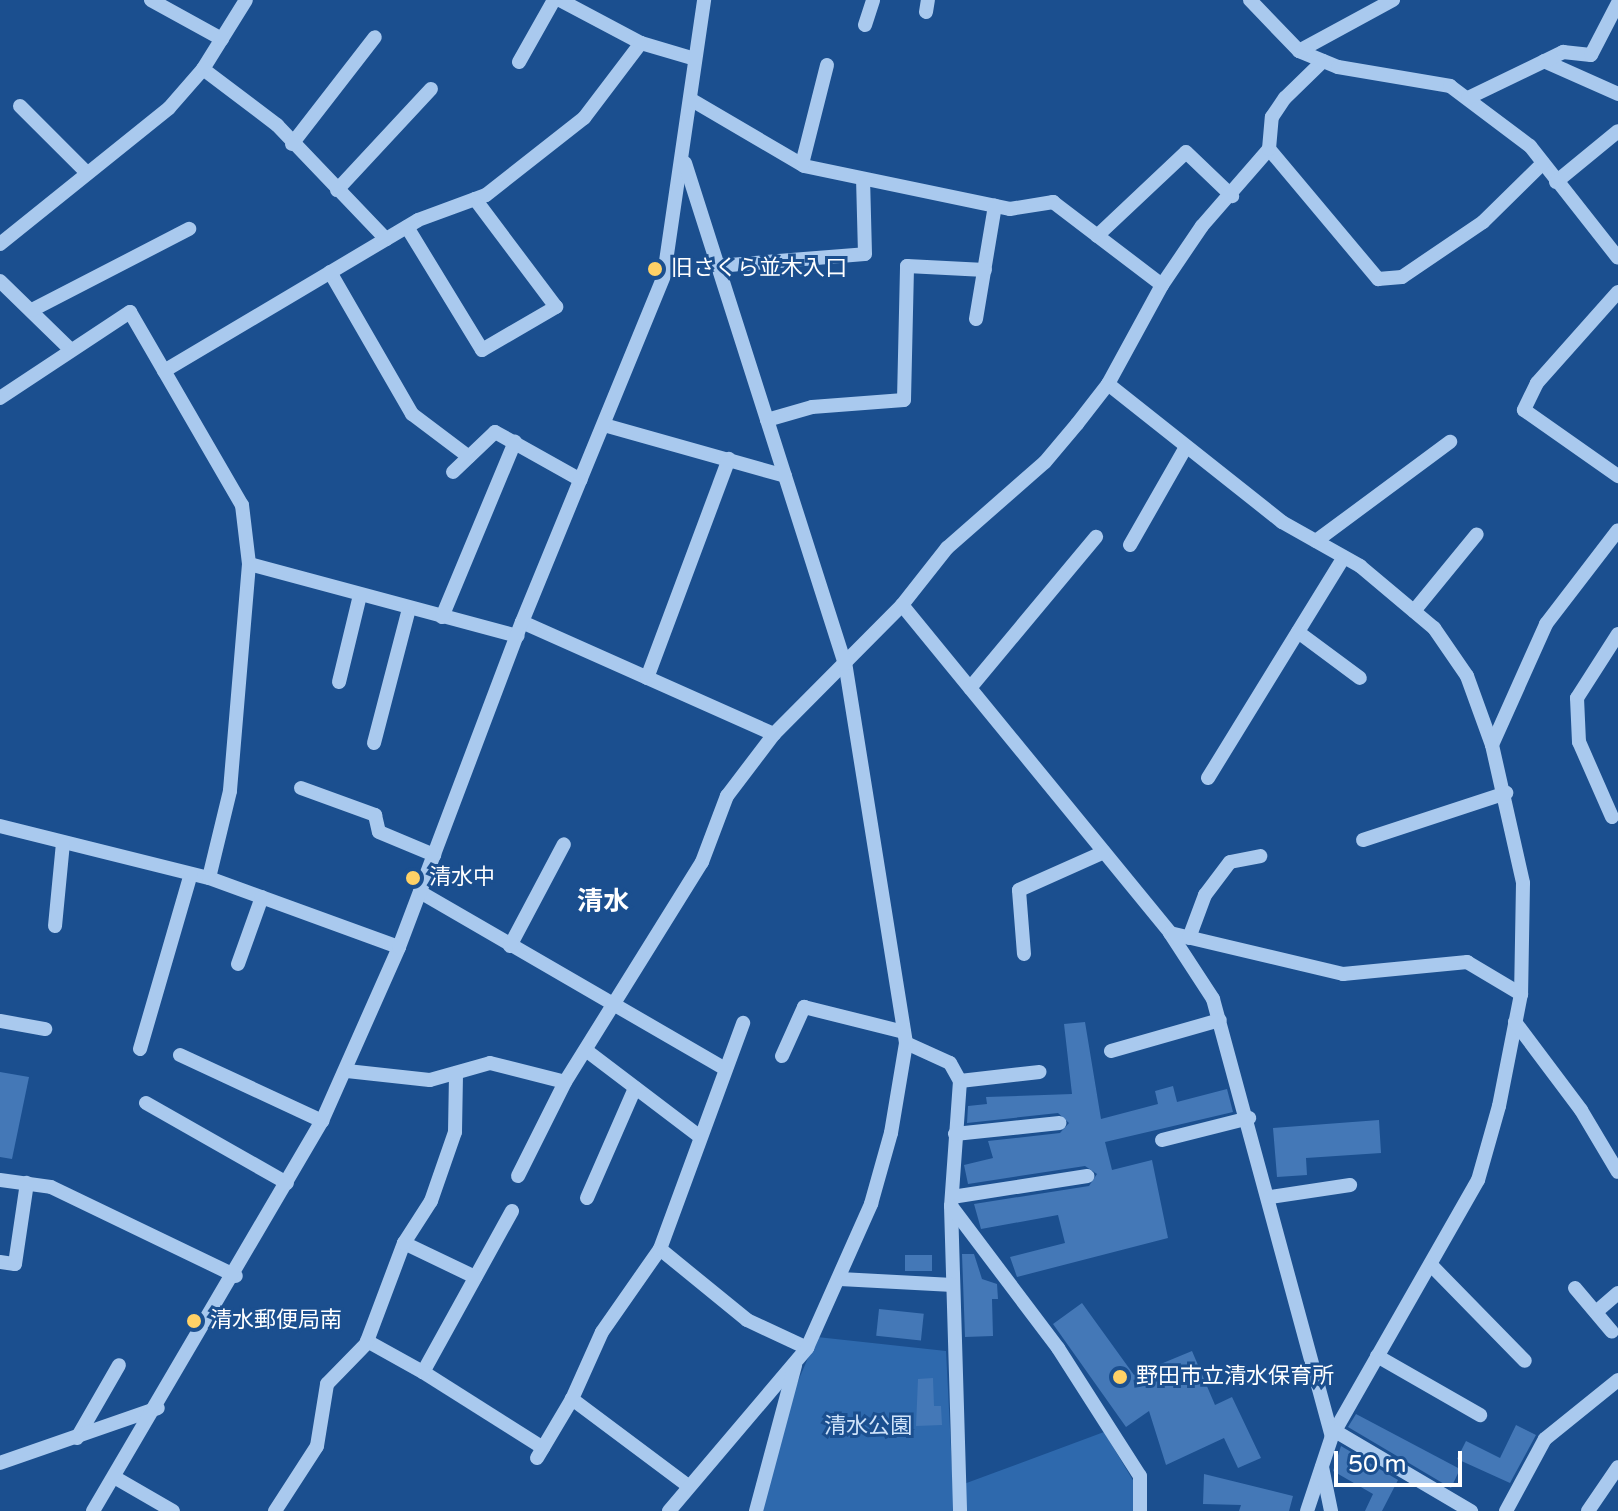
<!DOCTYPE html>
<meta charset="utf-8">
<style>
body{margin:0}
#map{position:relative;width:1618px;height:1511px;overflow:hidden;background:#1b4f8f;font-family:"Varela Round","Noto Sans JP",sans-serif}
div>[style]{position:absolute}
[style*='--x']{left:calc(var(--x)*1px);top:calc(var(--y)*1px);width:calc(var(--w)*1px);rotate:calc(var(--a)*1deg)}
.green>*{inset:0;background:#2e69ad}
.building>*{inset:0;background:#4478b7;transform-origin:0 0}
.minor>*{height:14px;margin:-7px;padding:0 7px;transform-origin:7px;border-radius:7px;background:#a9c9ee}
.dots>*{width:22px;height:22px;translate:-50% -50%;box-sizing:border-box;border:4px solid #1b4f8f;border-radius:50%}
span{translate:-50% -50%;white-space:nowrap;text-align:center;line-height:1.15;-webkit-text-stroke:6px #1b4f8f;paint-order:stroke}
.poi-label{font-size:22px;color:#fff}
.left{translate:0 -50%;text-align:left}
.park-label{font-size:22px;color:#cfe3fa}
.quarter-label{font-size:26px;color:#fff;font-weight:700}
.scale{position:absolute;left:1334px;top:1451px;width:128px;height:36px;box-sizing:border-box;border:4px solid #fff;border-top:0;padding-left:10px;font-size:24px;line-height:28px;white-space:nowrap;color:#fff;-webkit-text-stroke:6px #1b4f8f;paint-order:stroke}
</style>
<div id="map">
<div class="green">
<i style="clip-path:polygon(817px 1337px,946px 1351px,953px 1488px,1104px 1432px,1134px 1482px,1134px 1511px,759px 1511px,780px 1423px)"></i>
</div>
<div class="building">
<i style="clip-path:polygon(1085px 1022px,1101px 1119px,1158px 1104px,1155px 1091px,1173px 1086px,1177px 1102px,1227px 1089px,1233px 1112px,1105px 1142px,1112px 1170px,1152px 1160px,1168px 1238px,1017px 1277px,1010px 1257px,1065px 1243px,1058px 1215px,981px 1229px,974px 1204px,1089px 1186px,1097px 1174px,1085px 1166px,968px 1184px,964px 1165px,993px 1158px,988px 1141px,1060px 1133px,1069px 1123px,1058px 1113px,967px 1123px,968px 1106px,987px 1104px,986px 1097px,1072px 1094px,1064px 1024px)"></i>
<i style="clip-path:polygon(0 1072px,29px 1077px,12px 1159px,0 1157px)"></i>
<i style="clip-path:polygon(1379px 1120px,1381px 1153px,1306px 1158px,1307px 1175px,1277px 1177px,1273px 1128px)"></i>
<i style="clip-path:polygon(962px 1254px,974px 1254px,982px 1279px,997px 1284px,998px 1299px,992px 1299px,993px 1336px,965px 1337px)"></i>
<i style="left:932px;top:1255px;width:16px;height:27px;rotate:90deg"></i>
<i style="clip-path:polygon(1082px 1303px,1134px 1375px,1192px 1351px,1215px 1405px,1232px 1397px,1261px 1458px,1238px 1468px,1224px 1438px,1166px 1465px,1149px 1411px,1126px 1427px,1053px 1324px)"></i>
<i style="left:879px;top:1309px;width:45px;height:27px;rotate:6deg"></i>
<i style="clip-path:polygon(933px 1378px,934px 1406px,941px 1406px,942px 1425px,916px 1426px,918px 1379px)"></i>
<i style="clip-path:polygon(1356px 1414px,1460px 1469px,1451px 1488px,1348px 1427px)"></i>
<i style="clip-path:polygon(1516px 1425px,1536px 1435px,1510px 1483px,1457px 1459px,1466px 1441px,1500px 1458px)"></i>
<i style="clip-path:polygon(1341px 1446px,1398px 1480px,1382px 1511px,1365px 1511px,1373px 1494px,1333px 1471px)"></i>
<i style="clip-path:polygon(1204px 1474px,1293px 1496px,1289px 1511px,1239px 1511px,1241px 1505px,1203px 1504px)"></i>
</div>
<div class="minor">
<i style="--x:151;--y:0;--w:81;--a:28.8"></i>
<i style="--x:560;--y:0;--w:92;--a:28"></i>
<i style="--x:641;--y:43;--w:56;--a:16.5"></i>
<i style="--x:1250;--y:0;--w:71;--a:46.1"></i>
<i style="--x:1299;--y:51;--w:42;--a:22.3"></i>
<i style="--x:1338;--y:67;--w:114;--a:9.6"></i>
<i style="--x:1450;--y:86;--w:100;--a:36.9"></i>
<i style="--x:1530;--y:146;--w:142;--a:51.8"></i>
<i style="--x:926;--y:12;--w:12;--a:-81"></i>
<i style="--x:865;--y:25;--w:26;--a:-72"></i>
<i style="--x:1299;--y:51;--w:107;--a:-28.5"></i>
<i style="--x:1544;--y:61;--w:81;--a:24"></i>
<i style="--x:519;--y:62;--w:71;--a:-60.6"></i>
<i style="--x:203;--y:69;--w:93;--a:37.1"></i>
<i style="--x:277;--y:125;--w:158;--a:46.3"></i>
<i style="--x:1468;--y:98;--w:106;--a:-25.8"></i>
<i style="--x:1563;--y:52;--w:28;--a:6"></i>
<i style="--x:1591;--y:55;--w:59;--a:-62.6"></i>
<i style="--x:690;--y:99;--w:132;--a:30.4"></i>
<i style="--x:804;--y:166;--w:210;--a:11.8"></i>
<i style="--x:1010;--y:209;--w:44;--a:-9.2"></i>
<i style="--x:1053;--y:202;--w:137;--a:37.3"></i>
<i style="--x:20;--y:106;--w:95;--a:45"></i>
<i style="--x:292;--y:144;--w:135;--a:-52.2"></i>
<i style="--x:1269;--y:149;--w:170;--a:50"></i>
<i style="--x:1378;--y:279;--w:24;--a:-5"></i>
<i style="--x:1402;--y:277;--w:98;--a:-34.2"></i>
<i style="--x:1483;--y:222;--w:84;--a:-44.5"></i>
<i style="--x:802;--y:164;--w:102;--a:-75.8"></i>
<i style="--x:1556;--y:182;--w:80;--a:-39.4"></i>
<i style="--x:337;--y:190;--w:138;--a:-47.1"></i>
<i style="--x:407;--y:227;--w:144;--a:58.6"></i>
<i style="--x:482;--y:350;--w:86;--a:-30.2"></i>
<i style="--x:556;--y:307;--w:135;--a:-126.9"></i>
<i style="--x:1097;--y:236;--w:122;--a:-43.3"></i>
<i style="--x:1186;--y:152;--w:64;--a:43.7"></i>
<i style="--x:0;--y:244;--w:217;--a:-38.8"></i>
<i style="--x:169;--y:108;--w:52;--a:-48.9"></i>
<i style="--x:203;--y:69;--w:81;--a:-58.1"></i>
<i style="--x:717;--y:266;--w:148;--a:-4.6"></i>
<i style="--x:865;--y:254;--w:74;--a:-91.5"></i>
<i style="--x:330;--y:272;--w:164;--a:60"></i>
<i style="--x:412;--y:414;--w:71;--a:37"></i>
<i style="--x:0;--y:281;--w:96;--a:44.2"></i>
<i style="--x:1618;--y:292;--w:122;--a:131.7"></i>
<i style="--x:1537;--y:383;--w:30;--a:116"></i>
<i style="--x:1524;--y:410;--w:115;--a:35.1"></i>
<i style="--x:32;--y:310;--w:177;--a:-27.3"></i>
<i style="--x:976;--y:319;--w:115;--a:-80.5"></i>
<i style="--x:164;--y:371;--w:295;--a:-30.7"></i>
<i style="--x:418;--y:220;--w:72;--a:-20.2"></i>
<i style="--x:486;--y:195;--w:125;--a:-38.2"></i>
<i style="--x:584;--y:118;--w:94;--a:-52.8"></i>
<i style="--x:1108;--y:384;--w:222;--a:38.4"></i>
<i style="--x:1282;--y:522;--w:90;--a:29.4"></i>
<i style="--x:1360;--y:566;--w:97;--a:40"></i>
<i style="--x:1434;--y:628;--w:58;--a:55.5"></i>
<i style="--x:1467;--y:676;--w:73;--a:70.1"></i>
<i style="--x:1492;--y:745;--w:141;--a:77.3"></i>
<i style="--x:1523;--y:883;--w:111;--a:91"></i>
<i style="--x:1521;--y:994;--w:114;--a:101.1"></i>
<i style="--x:1499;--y:1106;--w:77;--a:105.8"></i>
<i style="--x:1478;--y:1180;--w:295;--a:119.7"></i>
<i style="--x:1332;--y:1436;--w:79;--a:108.4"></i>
<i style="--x:0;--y:398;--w:156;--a:-33.5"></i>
<i style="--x:130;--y:312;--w:223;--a:59.9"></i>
<i style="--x:242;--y:505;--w:59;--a:83.2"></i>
<i style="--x:249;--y:564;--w:228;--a:94.8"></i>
<i style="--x:230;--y:791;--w:89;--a:103.6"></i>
<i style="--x:767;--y:420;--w:47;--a:-16.1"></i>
<i style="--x:812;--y:407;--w:92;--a:-4.4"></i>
<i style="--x:904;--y:400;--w:134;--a:-88.7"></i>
<i style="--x:907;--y:266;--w:78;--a:2.9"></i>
<i style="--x:604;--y:425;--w:188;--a:15.7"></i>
<i style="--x:453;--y:472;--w:58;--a:-43.6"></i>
<i style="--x:495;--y:432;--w:98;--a:29.2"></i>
<i style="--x:1316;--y:541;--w:167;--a:-36.5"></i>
<i style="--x:1130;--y:545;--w:113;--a:-60.3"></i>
<i style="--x:249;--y:564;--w:278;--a:15"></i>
<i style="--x:902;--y:605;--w:424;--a:50.7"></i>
<i style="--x:1170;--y:933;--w:79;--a:56.9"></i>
<i style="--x:1213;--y:999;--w:453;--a:74.8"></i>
<i style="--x:1414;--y:611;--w:99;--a:-50.7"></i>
<i style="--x:442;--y:617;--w:190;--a:-67.4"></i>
<i style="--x:522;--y:622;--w:276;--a:24"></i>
<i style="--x:1298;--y:632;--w:77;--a:36.6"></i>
<i style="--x:647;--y:678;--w:234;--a:-69.5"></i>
<i style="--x:339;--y:682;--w:89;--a:-76.4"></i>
<i style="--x:970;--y:688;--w:197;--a:-50.2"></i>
<i style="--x:374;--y:743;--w:138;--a:-75.4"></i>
<i style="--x:1492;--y:745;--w:133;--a:-65.9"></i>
<i style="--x:1546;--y:624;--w:118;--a:-52.5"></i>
<i style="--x:1208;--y:778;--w:259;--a:-58.4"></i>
<i style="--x:301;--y:788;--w:79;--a:20"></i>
<i style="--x:375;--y:815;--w:17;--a:77"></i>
<i style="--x:379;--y:832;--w:60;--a:22.7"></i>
<i style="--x:1612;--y:817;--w:82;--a:-113.7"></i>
<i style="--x:1579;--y:742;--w:44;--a:-92.6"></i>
<i style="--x:1577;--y:698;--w:76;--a:-57.4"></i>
<i style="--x:0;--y:826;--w:215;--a:14"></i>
<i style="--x:209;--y:878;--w:202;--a:20"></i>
<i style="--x:1363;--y:840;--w:151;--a:-18.2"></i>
<i style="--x:420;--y:892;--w:351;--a:30.1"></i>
<i style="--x:55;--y:926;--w:83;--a:-84.5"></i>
<i style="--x:1170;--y:933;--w:178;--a:13.3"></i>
<i style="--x:1343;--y:974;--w:125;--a:-5.5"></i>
<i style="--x:1467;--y:962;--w:63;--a:30.7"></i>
<i style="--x:1189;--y:938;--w:46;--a:-69.6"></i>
<i style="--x:1205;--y:895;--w:41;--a:-52.9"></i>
<i style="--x:1230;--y:862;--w:31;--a:-11"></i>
<i style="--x:510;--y:946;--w:115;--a:-62.1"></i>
<i style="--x:1024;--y:954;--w:64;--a:-94.5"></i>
<i style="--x:1019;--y:890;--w:93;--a:-24.1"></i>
<i style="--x:238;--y:964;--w:71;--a:-70.3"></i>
<i style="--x:0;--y:1021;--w:46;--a:10.1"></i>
<i style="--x:1515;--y:1022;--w:110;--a:53.1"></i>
<i style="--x:1581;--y:1110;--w:72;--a:59.2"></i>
<i style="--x:906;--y:1043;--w:48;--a:24.4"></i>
<i style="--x:950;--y:1063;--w:21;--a:61"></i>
<i style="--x:960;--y:1081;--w:125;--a:94.1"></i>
<i style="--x:951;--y:1206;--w:305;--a:88.3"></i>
<i style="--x:140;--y:1049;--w:182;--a:-73.8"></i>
<i style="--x:587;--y:1051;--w:141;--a:37.2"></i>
<i style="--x:1111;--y:1051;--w:113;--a:-15.9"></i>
<i style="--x:180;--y:1055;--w:157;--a:24.9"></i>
<i style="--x:782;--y:1056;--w:54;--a:-65.8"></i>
<i style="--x:804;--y:1007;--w:103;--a:14"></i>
<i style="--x:347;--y:1071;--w:83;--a:6.2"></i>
<i style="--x:430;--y:1080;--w:62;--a:-15.8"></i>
<i style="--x:490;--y:1063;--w:77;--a:14.2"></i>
<i style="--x:960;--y:1081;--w:80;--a:-6.5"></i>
<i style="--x:146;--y:1103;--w:162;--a:29.6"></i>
<i style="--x:955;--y:1134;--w:105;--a:-6"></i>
<i style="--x:1162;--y:1140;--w:90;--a:-14.2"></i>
<i style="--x:518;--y:1176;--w:105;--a:-63.4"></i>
<i style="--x:565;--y:1082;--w:259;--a:-58.1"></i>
<i style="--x:702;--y:862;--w:71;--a:-69.3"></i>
<i style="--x:727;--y:796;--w:78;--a:-52.8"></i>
<i style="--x:774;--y:734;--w:182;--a:-45.2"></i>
<i style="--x:902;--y:605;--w:73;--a:-51.7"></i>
<i style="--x:947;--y:548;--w:130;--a:-41.3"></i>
<i style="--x:1045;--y:462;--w:50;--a:-49.9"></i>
<i style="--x:1077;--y:424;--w:51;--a:-52.2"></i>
<i style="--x:1108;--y:384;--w:113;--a:-61.4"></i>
<i style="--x:1162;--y:285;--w:71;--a:-55.9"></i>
<i style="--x:1202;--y:226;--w:102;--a:-49"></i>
<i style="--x:1269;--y:149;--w:32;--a:-85"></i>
<i style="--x:1272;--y:117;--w:23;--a:-56"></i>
<i style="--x:1285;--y:98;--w:53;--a:-44.2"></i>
<i style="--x:0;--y:1180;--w:51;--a:7.8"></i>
<i style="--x:51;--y:1187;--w:205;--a:25.7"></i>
<i style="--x:952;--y:1197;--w:137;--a:-8.8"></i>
<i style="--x:1270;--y:1197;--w:81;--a:-8.5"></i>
<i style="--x:587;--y:1198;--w:120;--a:-66.4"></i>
<i style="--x:951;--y:1206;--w:178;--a:53"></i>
<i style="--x:1058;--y:1348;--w:152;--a:57.4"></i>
<i style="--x:1140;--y:1476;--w:35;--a:90"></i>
<i style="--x:512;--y:1211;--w:184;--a:118.9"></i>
<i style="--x:423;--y:1372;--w:142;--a:32.3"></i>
<i style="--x:404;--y:1243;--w:79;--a:25.6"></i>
<i style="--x:660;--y:1249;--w:112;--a:39.2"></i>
<i style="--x:747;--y:1320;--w:66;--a:25"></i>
<i style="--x:0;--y:1262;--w:15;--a:8"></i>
<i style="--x:15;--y:1264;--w:82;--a:-81.6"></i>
<i style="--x:1431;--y:1265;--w:134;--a:45.6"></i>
<i style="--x:840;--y:1279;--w:113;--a:3"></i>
<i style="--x:1575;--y:1288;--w:57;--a:49.9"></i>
<i style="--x:1596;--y:1312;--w:29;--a:-41"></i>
<i style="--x:367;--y:1341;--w:64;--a:29"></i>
<i style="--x:1377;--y:1356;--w:119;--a:29.8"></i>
<i style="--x:1335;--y:1431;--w:158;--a:30.5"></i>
<i style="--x:77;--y:1438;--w:84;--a:-60.1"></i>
<i style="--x:537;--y:1458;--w:69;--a:-59.3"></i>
<i style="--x:0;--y:1463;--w:167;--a:-19.2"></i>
<i style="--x:1322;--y:1467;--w:45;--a:78.4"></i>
<i style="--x:114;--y:1477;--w:68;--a:30"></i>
<i style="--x:687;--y:1485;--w:144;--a:-143.2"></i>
<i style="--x:572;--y:1399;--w:73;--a:-65.9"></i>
<i style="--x:602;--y:1332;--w:101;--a:-55.1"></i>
<i style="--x:660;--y:1249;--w:241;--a:-69.8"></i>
<i style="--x:93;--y:1511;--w:452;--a:-59.6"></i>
<i style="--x:322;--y:1121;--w:190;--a:-66.1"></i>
<i style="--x:399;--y:947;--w:347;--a:-69.3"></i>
<i style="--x:522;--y:622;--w:375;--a:-67.7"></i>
<i style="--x:664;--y:275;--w:278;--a:-81.7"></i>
<i style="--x:275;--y:1511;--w:77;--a:-57.1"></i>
<i style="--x:317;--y:1446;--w:63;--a:-80.8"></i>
<i style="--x:327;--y:1384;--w:56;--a:-45.7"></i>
<i style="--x:366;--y:1344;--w:108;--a:-69.4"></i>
<i style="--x:404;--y:1243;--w:50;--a:-57.3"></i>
<i style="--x:431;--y:1201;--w:73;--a:-70.8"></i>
<i style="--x:455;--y:1132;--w:56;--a:-89"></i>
<i style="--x:669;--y:1511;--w:214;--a:-49.7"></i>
<i style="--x:807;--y:1348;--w:158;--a:-66"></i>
<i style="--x:871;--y:1204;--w:74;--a:-74.3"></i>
<i style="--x:891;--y:1133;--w:91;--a:-80.5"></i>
<i style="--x:906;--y:1043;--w:384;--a:-99.1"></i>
<i style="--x:845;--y:664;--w:526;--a:-107.71"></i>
<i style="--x:756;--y:1511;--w:151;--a:-75"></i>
<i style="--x:1506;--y:1511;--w:82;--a:-61.6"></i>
<i style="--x:1545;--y:1439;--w:94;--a:-38.9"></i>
<i style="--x:1588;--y:1511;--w:53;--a:-55.7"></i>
</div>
<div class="dots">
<i style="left:655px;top:269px;background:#ffd166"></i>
<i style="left:413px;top:878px;background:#ffd166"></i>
<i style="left:194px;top:1321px;background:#ffd166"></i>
<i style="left:1120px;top:1377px;background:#ffd166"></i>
</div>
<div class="poi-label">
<span class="left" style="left:671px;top:269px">旧さくら並木入口</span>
<span class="left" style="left:429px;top:878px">清水中</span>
<span class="left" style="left:210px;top:1321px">清水郵便局南</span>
<span class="left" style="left:1136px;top:1377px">野田市立清水保育所</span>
</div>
<div class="park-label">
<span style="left:868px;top:1427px">清水公園</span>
</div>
<div class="quarter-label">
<span style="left:603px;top:902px">清水</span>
</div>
<div class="scale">50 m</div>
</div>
